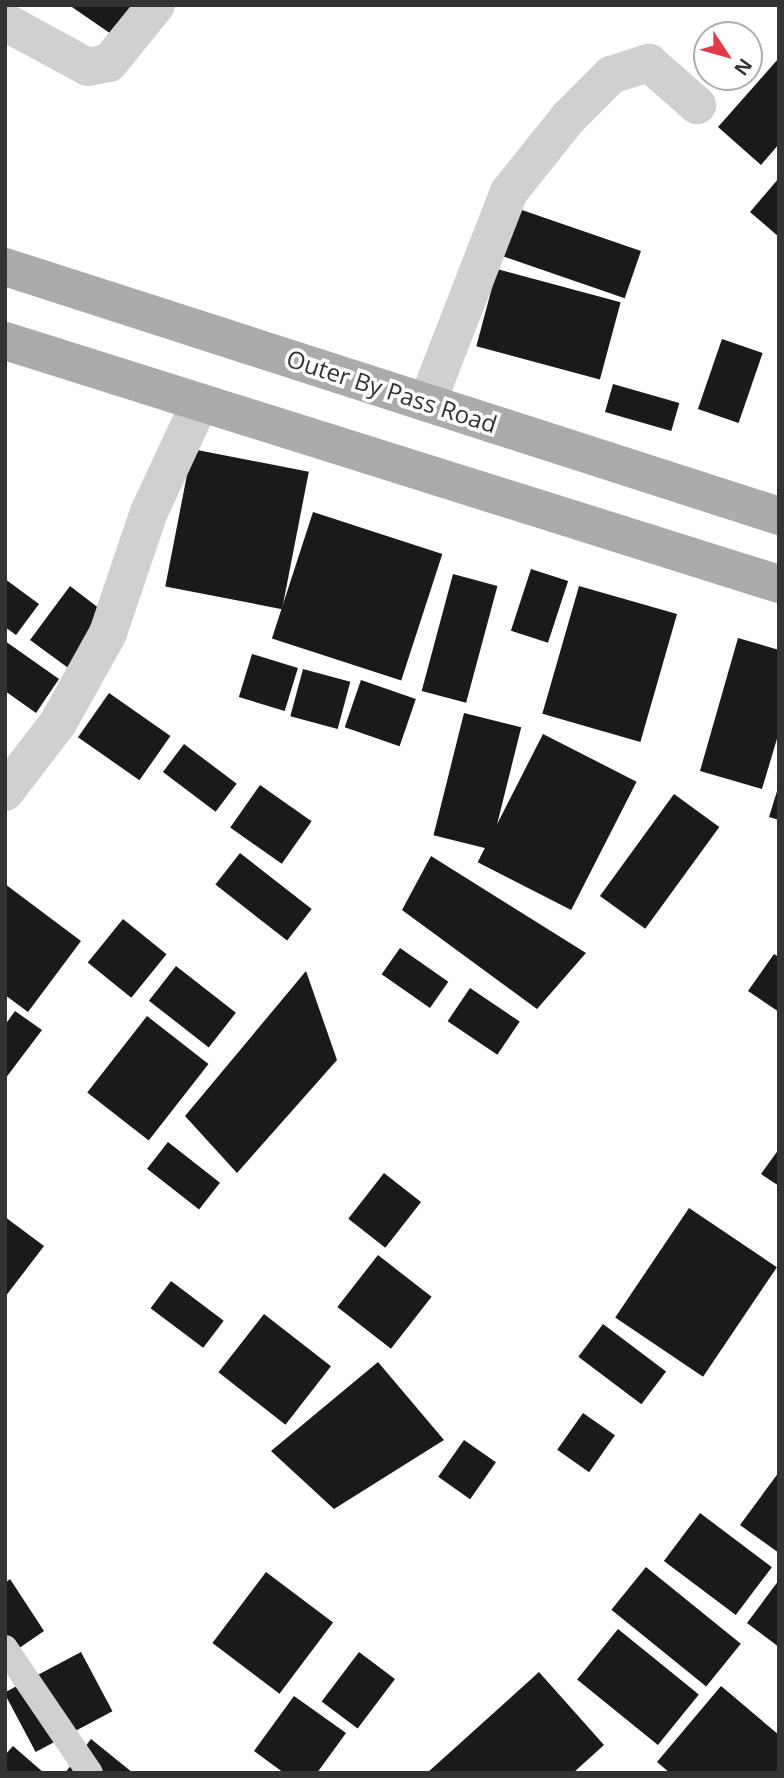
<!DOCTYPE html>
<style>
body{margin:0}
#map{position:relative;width:784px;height:1778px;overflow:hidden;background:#fff;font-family:"Open Sans",sans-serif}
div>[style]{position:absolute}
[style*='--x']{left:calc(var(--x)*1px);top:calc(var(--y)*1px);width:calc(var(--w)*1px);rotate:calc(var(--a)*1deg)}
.building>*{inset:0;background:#1a1a1a;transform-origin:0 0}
.service>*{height:26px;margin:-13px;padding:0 13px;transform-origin:13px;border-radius:13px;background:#d0d0d0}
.minor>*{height:38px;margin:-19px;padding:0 19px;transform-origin:19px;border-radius:19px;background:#d0d0d0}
.primary>*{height:38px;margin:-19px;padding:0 19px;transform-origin:19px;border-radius:19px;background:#ababab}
span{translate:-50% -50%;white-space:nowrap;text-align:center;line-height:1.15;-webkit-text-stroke:7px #fff;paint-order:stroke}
.street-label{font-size:24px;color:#333}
.frame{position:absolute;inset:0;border:7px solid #333;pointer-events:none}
.north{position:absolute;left:693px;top:21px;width:70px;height:70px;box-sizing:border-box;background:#fff;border:2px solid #adadad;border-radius:50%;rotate:126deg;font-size:19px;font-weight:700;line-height:28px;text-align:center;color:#333}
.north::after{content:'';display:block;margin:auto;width:24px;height:32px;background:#e63946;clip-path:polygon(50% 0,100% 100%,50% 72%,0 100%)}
</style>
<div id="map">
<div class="building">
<i style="clip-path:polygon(69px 5px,139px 5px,117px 38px)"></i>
<i style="clip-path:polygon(779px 58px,779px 144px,761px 165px,718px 127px)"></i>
<i style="clip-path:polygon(779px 178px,779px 237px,750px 212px)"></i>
<i style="left:519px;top:209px;width:129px;height:50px;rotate:19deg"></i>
<i style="left:497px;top:269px;width:128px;height:80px;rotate:15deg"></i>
<i style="left:722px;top:339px;width:43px;height:74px;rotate:19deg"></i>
<i style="left:613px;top:384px;width:69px;height:29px;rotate:16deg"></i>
<i style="left:192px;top:449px;width:119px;height:140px;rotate:11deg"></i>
<i style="left:313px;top:512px;width:136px;height:133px;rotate:18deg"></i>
<i style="left:531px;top:569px;width:39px;height:65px;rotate:18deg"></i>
<i style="left:453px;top:574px;width:46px;height:121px;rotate:15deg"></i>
<i style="clip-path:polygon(5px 579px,39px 604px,16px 635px,5px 627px)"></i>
<i style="clip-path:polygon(70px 586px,100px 609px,71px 670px,30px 640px)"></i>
<i style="left:579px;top:586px;width:102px;height:133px;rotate:16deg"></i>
<i style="clip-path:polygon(738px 638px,779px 650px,779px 732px,762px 789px,700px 771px)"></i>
<i style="clip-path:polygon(5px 641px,59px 679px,36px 713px,5px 691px)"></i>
<i style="left:252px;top:654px;width:48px;height:45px;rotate:17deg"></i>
<i style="left:303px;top:669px;width:49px;height:49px;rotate:15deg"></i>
<i style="left:361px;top:680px;width:58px;height:50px;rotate:19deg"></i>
<i style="left:109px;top:693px;width:75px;height:54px;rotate:35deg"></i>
<i style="left:464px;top:713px;width:59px;height:126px;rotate:14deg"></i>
<i style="left:543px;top:734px;width:105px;height:144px;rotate:27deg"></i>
<i style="left:184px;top:744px;width:66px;height:35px;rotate:37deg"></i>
<i style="left:260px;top:785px;width:63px;height:52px;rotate:35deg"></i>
<i style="clip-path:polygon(778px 788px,779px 788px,779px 820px,769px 817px)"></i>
<i style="left:674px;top:794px;width:56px;height:126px;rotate:36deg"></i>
<i style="left:240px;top:853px;width:91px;height:40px;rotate:38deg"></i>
<i style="clip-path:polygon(431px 856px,586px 953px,537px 1009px,402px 910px)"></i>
<i style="clip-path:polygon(5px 884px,81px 941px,28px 1012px,5px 995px)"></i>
<i style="left:123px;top:919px;width:56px;height:56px;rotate:39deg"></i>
<i style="left:400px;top:948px;width:59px;height:32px;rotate:35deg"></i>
<i style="clip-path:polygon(774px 954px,779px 957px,779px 1012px,748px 991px)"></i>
<i style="left:176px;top:966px;width:76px;height:44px;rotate:38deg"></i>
<i style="clip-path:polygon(306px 971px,337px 1060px,237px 1173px,185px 1116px)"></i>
<i style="left:470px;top:988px;width:60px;height:40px;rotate:34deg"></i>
<i style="clip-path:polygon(15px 1011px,42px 1030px,5px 1079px,5px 1025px)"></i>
<i style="left:147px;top:1016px;width:78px;height:97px;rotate:38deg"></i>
<i style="left:168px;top:1142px;width:66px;height:34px;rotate:38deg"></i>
<i style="clip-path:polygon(779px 1149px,779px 1186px,761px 1174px)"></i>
<i style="left:384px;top:1173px;width:47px;height:58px;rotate:38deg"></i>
<i style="left:689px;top:1208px;width:106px;height:132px;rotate:34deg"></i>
<i style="clip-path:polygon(5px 1217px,44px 1246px,5px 1297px)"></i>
<i style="left:378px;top:1255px;width:68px;height:66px;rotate:38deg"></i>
<i style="left:171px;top:1281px;width:66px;height:34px;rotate:37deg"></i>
<i style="left:264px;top:1314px;width:85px;height:74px;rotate:38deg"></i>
<i style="left:603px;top:1324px;width:79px;height:41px;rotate:37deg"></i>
<i style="clip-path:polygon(378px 1362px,444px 1440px,334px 1509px,271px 1451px)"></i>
<i style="left:583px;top:1413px;width:39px;height:45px;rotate:35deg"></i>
<i style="left:464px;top:1440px;width:39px;height:45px;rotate:35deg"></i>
<i style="clip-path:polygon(779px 1472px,779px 1553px,740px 1525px)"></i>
<i style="left:700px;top:1513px;width:90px;height:60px;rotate:37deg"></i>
<i style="left:646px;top:1567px;width:122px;height:55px;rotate:39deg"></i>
<i style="left:266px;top:1572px;width:84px;height:89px;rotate:37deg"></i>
<i style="clip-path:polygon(10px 1579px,44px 1631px,12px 1653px,5px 1644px,5px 1583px)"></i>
<i style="clip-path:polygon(779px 1580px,779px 1647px,747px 1623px)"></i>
<i style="left:618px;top:1629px;width:104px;height:65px;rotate:39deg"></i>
<i style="left:81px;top:1652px;width:67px;height:87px;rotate:62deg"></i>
<i style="left:359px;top:1652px;width:45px;height:62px;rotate:37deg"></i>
<i style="clip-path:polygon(539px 1672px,604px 1745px,573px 1773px,427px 1773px)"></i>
<i style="clip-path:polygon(721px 1686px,779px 1735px,779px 1773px,670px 1773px,657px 1762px)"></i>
<i style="clip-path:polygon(294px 1696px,346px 1733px,317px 1773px,284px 1773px,254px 1751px)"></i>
<i style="clip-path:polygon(91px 1739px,133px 1773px,65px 1773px)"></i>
<i style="clip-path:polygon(13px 1746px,44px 1773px,5px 1773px,5px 1755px)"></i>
</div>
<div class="service">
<i style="--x:5;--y:1648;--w:151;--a:55.8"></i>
</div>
<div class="minor">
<i style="--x:5;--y:22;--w:94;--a:28.5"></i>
<i style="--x:88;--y:67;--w:21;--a:-11"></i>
<i style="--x:109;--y:63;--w:75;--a:-51"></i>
<i style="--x:427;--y:403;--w:226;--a:-68.8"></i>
<i style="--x:509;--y:192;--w:95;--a:-51.4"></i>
<i style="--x:568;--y:118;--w:61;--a:-45"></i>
<i style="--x:611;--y:75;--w:40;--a:-18"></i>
<i style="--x:649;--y:63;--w:64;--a:41.2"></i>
<i style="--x:5;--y:792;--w:87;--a:-52.5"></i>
<i style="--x:58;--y:723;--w:103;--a:-60.9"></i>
<i style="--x:108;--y:633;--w:128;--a:-71.3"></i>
<i style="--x:149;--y:512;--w:118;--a:-65"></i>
</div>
<div class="primary">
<i style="--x:5;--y:267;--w:813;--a:17.83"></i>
<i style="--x:5;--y:341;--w:811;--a:17.43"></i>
</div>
<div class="street-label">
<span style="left:392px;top:391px;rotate:18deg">Outer By Pass Road</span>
</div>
<div class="frame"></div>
<div class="north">N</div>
</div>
